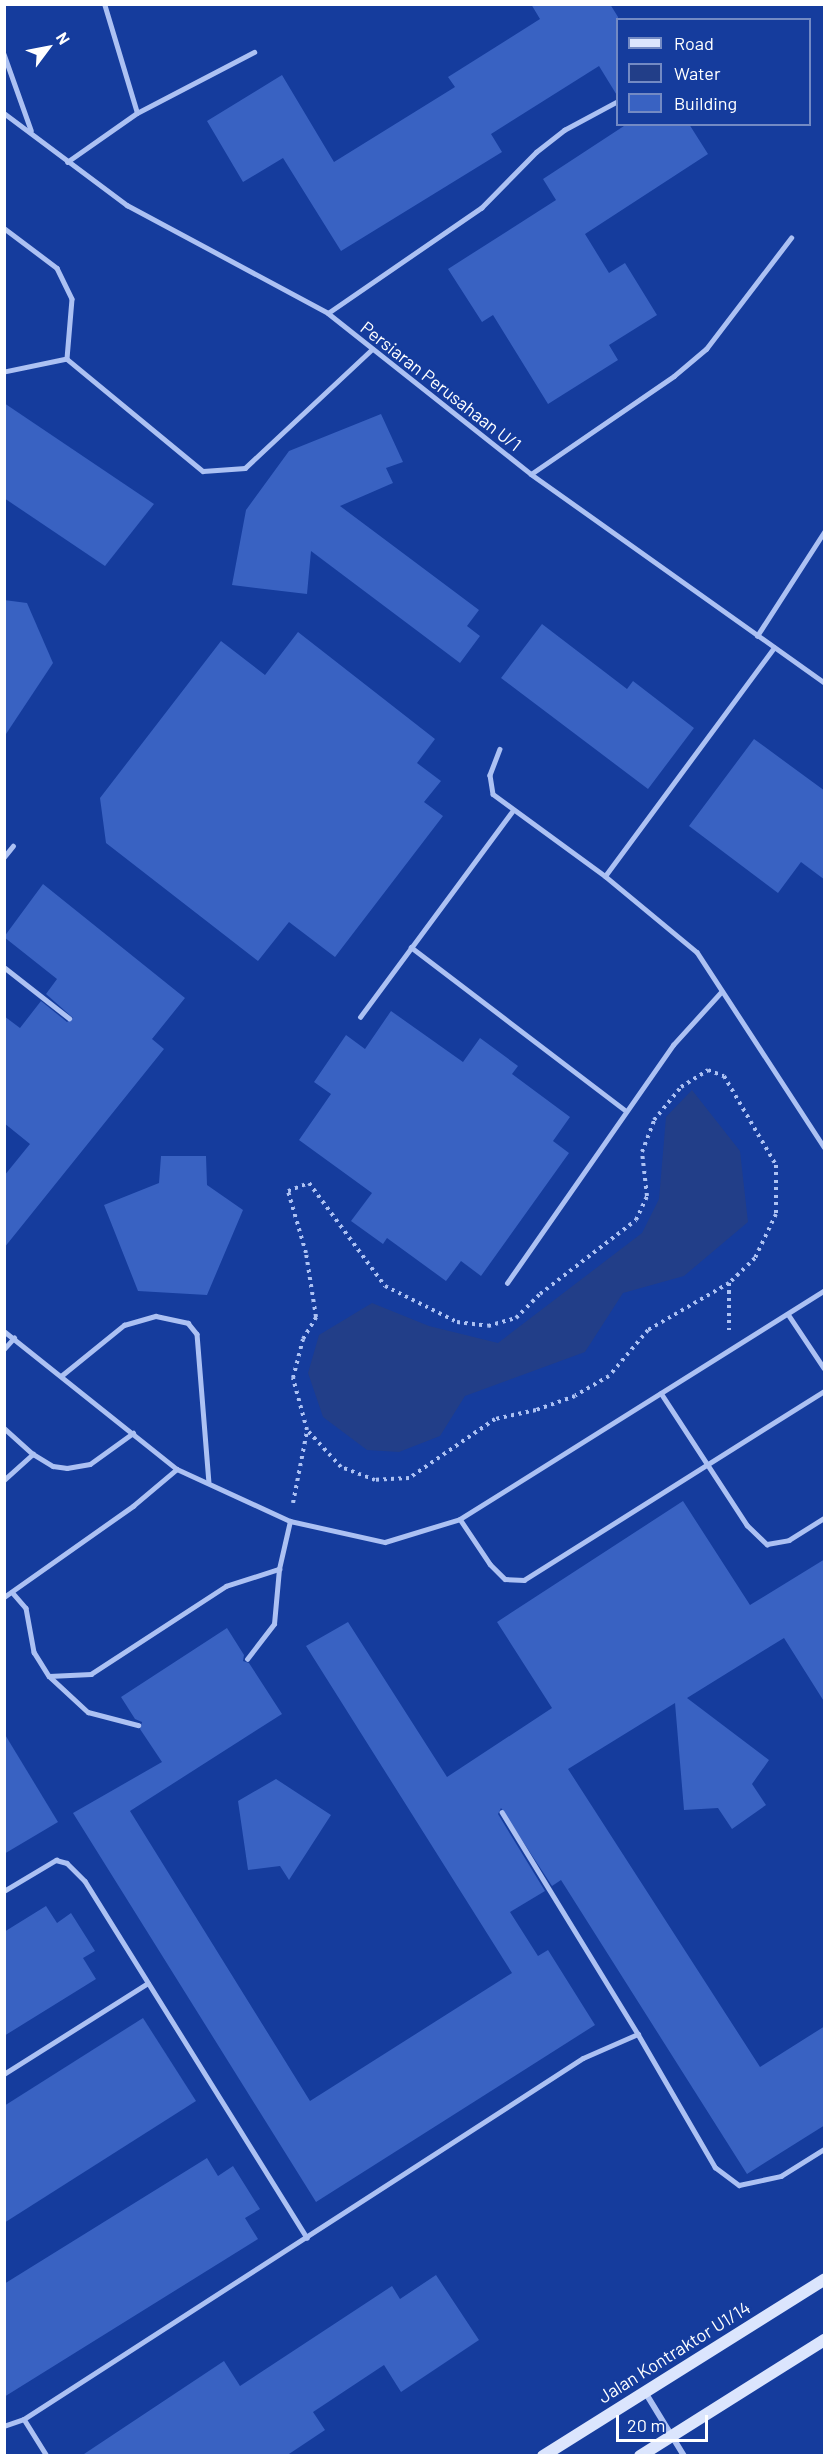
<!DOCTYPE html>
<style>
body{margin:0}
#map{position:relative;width:829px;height:2460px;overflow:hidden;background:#153c9d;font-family:Barlow,sans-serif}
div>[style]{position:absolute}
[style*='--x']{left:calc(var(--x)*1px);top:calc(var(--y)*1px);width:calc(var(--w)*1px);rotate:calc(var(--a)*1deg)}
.water>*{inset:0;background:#223e88}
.building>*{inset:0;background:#3962c2}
.path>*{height:4px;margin-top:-2px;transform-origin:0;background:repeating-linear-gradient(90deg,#acc1f3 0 3px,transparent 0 7.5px)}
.lane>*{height:4.5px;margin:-2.25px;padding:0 2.25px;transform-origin:2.25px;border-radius:2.25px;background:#acc1f3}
.street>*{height:6px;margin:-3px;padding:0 3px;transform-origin:3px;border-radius:3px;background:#acc1f3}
.secondary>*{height:12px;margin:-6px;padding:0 6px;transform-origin:6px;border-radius:6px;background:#dbe5fd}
span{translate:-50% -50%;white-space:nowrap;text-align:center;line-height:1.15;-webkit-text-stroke:4.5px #153c9d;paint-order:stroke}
.street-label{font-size:18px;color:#fff}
.frame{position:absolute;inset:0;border:6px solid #fff;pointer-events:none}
.legend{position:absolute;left:616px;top:18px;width:195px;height:108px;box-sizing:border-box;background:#153c9d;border:2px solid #738ac4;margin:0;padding:8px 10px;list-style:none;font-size:18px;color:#fff}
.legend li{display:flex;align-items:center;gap:12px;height:30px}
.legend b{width:30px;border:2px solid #738ac4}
.north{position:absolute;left:18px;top:18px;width:60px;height:60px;-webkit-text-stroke:4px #153c9d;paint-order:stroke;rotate:58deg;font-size:16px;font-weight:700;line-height:24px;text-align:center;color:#fff}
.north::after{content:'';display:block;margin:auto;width:21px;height:27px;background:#fff;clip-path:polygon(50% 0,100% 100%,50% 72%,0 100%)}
.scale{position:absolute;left:616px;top:2415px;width:92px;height:27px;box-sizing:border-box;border:3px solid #fff;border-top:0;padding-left:8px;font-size:18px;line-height:21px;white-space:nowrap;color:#fff;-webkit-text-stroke:4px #153c9d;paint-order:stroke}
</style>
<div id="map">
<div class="water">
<i style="clip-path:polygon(692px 1090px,740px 1151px,748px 1222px,684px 1276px,623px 1293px,585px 1352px,465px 1396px,440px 1436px,399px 1452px,367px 1450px,323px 1417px,308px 1373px,319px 1335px,372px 1303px,429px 1326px,498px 1343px,642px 1233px,659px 1199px,666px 1117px)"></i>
</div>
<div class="building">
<i style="clip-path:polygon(531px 4px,610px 4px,618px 17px,618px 97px,599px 66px,491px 134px,502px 152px,341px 251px,283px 158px,243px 182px,207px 121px,282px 75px,334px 162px,455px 87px,448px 77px,540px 19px)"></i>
<i style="clip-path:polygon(627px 124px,689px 124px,708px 154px,585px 234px,609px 273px,625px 263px,657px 315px,609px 345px,618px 360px,548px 404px,493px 315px,482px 322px,448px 269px,556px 200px,543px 179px)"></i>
<i style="clip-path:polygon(4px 403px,154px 504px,105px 566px,4px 498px)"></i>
<i style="clip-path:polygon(381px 414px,403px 462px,386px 468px,393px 483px,340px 506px,479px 610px,467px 626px,480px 636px,460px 663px,311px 551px,307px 594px,232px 585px,246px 510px,289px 451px)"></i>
<i style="clip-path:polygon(4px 600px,27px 603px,53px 663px,4px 737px)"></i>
<i style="clip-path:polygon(542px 624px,627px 689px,633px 681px,694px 728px,648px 789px,501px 678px)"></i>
<i style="clip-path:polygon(298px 632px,435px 739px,417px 763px,441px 781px,424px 802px,443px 816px,335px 957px,289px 922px,258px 961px,106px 843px,100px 798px,221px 641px,265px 675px)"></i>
<i style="clip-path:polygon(754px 739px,825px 791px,825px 880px,801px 862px,778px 893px,689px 826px)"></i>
<i style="clip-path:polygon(43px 884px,185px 998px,152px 1039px,164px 1049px,4px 1248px,4px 1176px,30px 1144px,4px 1123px,4px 1016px,20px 1028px,41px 1001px,67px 1022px,73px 1018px,46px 994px,57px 979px,4px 937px)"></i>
<i style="clip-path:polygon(391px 1011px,463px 1062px,480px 1038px,518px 1066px,512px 1074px,570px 1117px,553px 1141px,569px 1153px,481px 1276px,461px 1261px,446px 1281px,387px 1238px,383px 1244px,351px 1221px,372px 1193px,299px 1140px,331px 1094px,314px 1082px,346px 1035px,365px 1049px)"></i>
<i style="clip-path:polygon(161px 1156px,206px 1156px,207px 1185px,243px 1210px,207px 1295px,138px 1291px,104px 1205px,159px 1183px)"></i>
<i style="clip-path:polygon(683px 1501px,750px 1605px,825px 1559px,825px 1703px,784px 1638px,687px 1698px,769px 1760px,752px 1784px,766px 1805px,732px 1829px,718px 1808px,684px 1810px,675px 1703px,568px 1769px,760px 2067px,825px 2026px,825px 2125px,747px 2174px,561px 1880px,552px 1886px,501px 1808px,498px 1814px,545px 1891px,510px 1912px,538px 1956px,548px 1950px,595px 2025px,316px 2202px,73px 1813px,162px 1762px,140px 1729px,142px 1722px,135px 1719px,121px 1697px,227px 1628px,244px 1655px,243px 1661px,249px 1663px,282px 1714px,130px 1811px,310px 2101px,512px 1973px,306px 1646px,348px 1622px,447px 1777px,552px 1708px,497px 1622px)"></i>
<i style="clip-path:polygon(4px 1733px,58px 1822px,4px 1854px)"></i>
<i style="clip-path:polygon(276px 1779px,331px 1815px,289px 1880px,280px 1866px,248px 1870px,238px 1801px)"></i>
<i style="clip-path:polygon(46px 1906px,57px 1923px,71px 1913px,95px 1951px,83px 1958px,96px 1979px,4px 2036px,4px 1932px)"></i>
<i style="clip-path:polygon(143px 2018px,196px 2101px,4px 2223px,4px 2106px)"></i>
<i style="clip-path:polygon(207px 2158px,218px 2176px,233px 2166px,260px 2209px,245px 2218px,258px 2239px,4px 2397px,4px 2284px)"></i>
<i style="clip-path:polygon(436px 2275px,479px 2340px,401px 2392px,384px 2365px,313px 2412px,325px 2430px,286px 2456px,81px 2456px,224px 2361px,240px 2386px,392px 2286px,400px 2299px)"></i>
</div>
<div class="path">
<i style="--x:708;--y:1070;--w:17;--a:21"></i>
<i style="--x:724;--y:1076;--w:103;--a:59.7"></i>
<i style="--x:776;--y:1165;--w:49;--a:90"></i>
<i style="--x:776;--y:1214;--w:49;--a:115.5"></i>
<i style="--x:755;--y:1258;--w:36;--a:136"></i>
<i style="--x:729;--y:1283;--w:94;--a:149.9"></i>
<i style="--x:648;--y:1330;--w:60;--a:130.3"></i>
<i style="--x:609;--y:1376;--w:39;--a:150"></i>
<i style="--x:575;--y:1396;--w:41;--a:160.3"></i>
<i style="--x:536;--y:1410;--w:42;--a:167.6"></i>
<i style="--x:495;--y:1419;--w:104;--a:145.5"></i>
<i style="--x:409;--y:1478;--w:34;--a:177"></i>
<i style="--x:375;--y:1480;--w:36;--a:-159"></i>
<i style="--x:341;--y:1467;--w:50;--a:-132.6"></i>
<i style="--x:307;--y:1430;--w:54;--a:-105.1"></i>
<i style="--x:293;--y:1378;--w:40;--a:-75.6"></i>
<i style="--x:303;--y:1339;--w:26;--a:-59"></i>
<i style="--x:316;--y:1317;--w:65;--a:-98.9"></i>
<i style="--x:306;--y:1253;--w:65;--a:-106.2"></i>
<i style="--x:288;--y:1191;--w:22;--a:-21"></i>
<i style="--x:309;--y:1183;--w:128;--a:53.6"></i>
<i style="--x:385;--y:1286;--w:80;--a:26.6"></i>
<i style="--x:457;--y:1322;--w:31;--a:7"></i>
<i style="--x:488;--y:1326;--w:29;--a:-16"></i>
<i style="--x:516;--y:1318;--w:34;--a:-45"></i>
<i style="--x:540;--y:1294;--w:121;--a:-37.6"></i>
<i style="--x:636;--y:1220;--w:26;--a:-65"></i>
<i style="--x:647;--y:1196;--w:44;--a:-96.5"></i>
<i style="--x:642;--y:1152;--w:34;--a:-69"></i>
<i style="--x:654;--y:1120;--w:43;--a:-50.7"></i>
<i style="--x:681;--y:1087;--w:32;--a:-32"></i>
<i style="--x:729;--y:1283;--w:47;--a:90"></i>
<i style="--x:293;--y:1503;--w:73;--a:-79"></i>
</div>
<div class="lane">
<i style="--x:4;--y:54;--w:81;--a:70.4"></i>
<i style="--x:4;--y:113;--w:154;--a:36.8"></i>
<i style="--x:127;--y:205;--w:228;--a:28.2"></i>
<i style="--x:328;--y:313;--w:259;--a:38.4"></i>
<i style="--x:531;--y:474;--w:359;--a:35.4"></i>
<i style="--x:137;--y:113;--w:132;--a:-27.5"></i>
<i style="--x:67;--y:162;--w:85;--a:-35"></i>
<i style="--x:137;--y:113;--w:114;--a:-106.8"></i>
<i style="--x:4;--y:228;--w:66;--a:37"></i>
<i style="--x:57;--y:268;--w:34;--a:64"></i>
<i style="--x:72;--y:299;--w:60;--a:94.8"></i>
<i style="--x:67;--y:359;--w:64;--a:168.3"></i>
<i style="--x:328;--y:313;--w:186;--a:-34.5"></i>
<i style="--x:481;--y:208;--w:78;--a:-45.5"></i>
<i style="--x:536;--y:152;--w:36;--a:-38"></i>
<i style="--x:564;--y:130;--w:61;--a:-28.2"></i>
<i style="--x:67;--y:359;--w:176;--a:39.5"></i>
<i style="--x:203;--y:471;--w:42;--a:-4.1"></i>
<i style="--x:245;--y:468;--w:174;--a:-43.1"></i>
<i style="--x:531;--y:474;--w:173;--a:-34.4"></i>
<i style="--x:674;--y:376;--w:42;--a:-40.2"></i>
<i style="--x:706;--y:349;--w:140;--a:-52.6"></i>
<i style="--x:757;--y:636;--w:124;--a:-57.2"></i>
<i style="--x:500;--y:749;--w:28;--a:111"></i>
<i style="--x:490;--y:775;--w:19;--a:81"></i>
<i style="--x:493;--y:794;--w:139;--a:36.2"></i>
<i style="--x:605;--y:876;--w:119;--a:39.6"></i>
<i style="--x:697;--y:952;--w:233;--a:56.9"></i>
<i style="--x:4;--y:857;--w:14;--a:-51"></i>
<i style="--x:605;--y:876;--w:284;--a:-53.5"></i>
<i style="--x:411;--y:947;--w:270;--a:37.3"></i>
<i style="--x:4;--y:967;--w:83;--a:38.1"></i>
<i style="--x:360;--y:1017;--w:257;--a:-53.5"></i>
<i style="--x:507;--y:1283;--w:290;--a:-55.1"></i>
<i style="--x:673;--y:1045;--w:72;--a:-47.8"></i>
<i style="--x:788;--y:1314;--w:65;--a:56.3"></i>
<i style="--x:4;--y:1331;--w:221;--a:38.6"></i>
<i style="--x:177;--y:1469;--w:124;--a:24.7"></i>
<i style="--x:290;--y:1521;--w:97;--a:12.5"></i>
<i style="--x:385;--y:1542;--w:78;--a:-17"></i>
<i style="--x:460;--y:1519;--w:430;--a:-32.1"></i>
<i style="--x:4;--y:1349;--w:15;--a:-48"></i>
<i style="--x:61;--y:1376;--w:81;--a:-39"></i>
<i style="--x:124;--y:1325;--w:33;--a:-16"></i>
<i style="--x:156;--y:1316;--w:33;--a:12"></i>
<i style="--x:188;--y:1323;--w:14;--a:51"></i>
<i style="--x:197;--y:1334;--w:148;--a:85.4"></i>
<i style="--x:661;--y:1393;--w:158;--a:56.9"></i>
<i style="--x:747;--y:1525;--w:28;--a:44"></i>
<i style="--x:767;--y:1544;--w:22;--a:-10"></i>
<i style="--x:789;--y:1540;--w:41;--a:-32.2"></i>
<i style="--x:4;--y:1428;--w:39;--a:42"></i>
<i style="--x:33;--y:1454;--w:23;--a:31"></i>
<i style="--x:53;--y:1466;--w:14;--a:8"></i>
<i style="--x:67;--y:1468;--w:23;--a:-10"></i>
<i style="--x:90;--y:1464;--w:53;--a:-35.8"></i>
<i style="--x:4;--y:1480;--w:39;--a:-42"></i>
<i style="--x:460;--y:1519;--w:54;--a:56.3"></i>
<i style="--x:490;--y:1564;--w:21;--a:45"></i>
<i style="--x:505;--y:1579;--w:19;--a:3"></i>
<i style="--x:524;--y:1580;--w:355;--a:-32.2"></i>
<i style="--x:12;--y:1592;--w:21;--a:49"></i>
<i style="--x:26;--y:1608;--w:45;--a:79.7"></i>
<i style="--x:34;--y:1652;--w:28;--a:58"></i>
<i style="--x:49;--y:1676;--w:42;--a:-2.7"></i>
<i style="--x:91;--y:1674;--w:161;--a:-33.1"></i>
<i style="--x:226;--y:1586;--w:56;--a:-17.8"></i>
<i style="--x:279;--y:1569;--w:49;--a:-77.1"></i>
<i style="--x:4;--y:1597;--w:158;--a:-35.2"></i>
<i style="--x:133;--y:1506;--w:57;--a:-40.1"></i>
<i style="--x:247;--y:1659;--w:44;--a:-52.4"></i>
<i style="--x:274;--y:1624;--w:55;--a:-84.8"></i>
<i style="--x:49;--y:1676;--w:53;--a:42.7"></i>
<i style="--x:88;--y:1712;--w:52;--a:14.6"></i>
<i style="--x:502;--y:1812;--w:260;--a:58.5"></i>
<i style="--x:4;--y:1891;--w:61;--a:-30.8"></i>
<i style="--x:56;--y:1860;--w:11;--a:15"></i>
<i style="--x:67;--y:1863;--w:25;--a:45"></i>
<i style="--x:85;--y:1881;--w:420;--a:58.1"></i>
<i style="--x:4;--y:2074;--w:170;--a:-32.3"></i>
<i style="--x:24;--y:2419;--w:44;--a:58.1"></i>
<i style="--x:4;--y:2426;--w:21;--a:-19"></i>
<i style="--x:24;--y:2419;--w:665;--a:-32.85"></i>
<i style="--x:583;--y:2058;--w:60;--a:-23.6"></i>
<i style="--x:638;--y:2034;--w:154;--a:59.9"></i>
<i style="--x:715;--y:2167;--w:30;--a:37"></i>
<i style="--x:739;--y:2185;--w:43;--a:-12.1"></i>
<i style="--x:781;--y:2176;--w:51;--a:-32.1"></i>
</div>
<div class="street">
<i style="--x:645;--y:2392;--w:75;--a:58.6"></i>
</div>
<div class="secondary">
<i style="--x:543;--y:2456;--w:332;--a:-32.1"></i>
<i style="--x:640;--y:2456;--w:218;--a:-32.2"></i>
</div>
<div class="street-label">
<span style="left:441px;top:386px;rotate:38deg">Persiaran Perusahaan U/1</span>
<span style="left:674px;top:2352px;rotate:-32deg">Jalan Kontraktor U1/14</span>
</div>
<div class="frame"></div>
<ul class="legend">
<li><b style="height:8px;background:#dbe5fd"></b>Road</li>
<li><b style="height:16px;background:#223e88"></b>Water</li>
<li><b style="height:16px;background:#3962c2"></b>Building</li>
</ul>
<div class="north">N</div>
<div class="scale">20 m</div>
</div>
